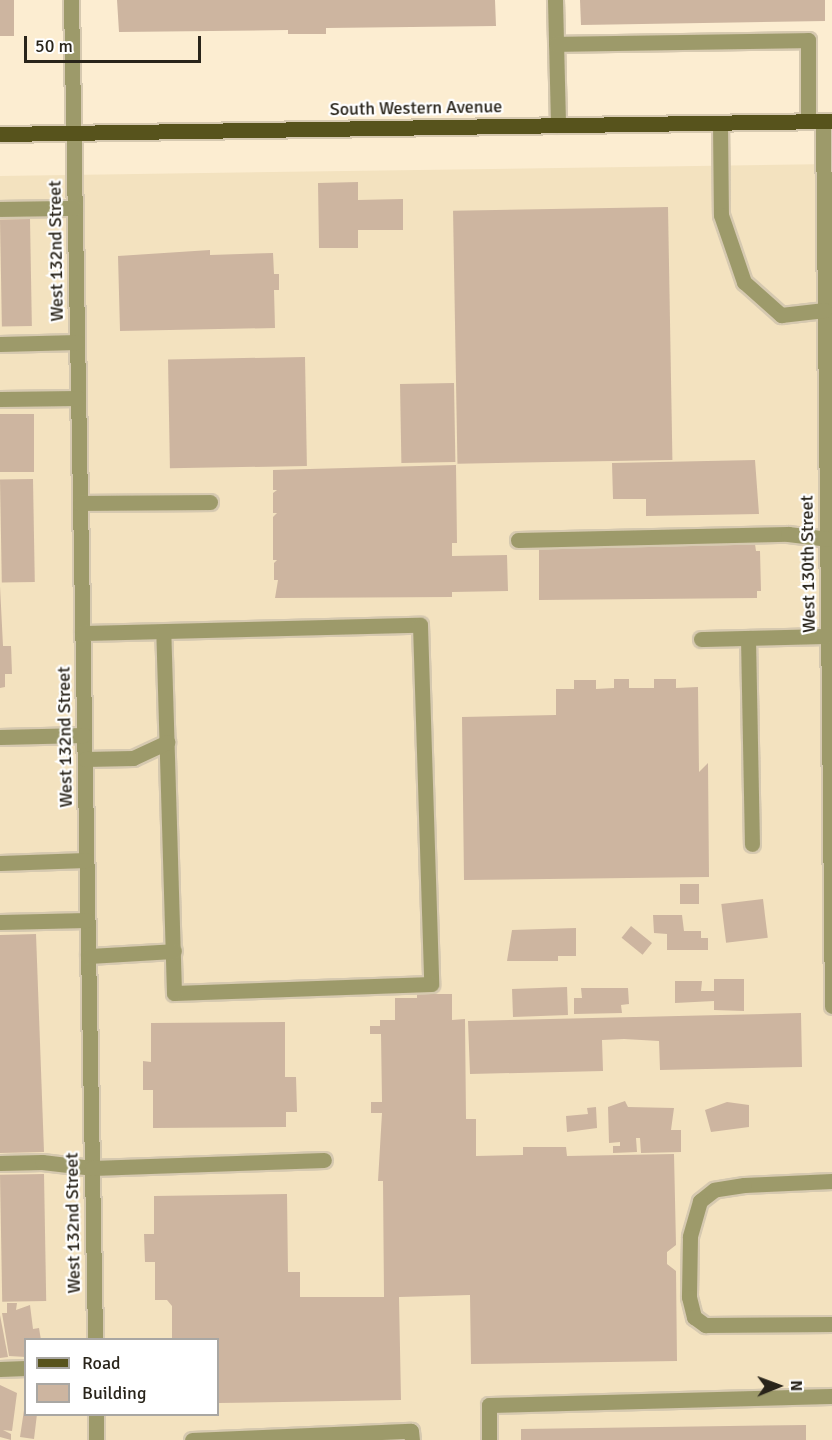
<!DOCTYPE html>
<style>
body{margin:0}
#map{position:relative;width:832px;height:1440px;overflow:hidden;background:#fcedd1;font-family:Signika,sans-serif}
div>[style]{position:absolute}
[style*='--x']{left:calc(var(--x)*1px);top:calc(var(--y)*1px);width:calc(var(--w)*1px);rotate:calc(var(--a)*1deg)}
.built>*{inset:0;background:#f3e2bf}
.building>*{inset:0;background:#cdb5a0;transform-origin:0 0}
.roads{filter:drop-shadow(2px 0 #d6c9b0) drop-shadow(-2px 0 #d6c9b0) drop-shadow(0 2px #d6c9b0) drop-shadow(0 -2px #d6c9b0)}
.minor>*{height:15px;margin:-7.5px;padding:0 7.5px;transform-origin:7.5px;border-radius:7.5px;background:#9d9a6a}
.major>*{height:15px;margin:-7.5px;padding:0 7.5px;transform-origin:7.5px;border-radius:7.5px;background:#57531c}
span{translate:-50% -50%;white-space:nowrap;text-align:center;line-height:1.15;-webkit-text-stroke:4.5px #fff;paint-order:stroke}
.street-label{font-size:18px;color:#29241a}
.legend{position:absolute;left:24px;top:1338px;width:195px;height:78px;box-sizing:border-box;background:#fff;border:2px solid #a9a7a3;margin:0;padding:8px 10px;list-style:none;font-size:18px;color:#29241a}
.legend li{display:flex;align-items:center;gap:12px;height:30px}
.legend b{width:30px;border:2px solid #a9a7a3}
.north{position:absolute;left:748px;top:1356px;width:60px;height:60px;-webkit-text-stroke:4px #fff;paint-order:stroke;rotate:89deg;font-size:16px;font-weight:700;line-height:24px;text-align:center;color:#29241a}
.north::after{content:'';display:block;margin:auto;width:21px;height:27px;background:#29241a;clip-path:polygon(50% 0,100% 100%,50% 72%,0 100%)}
.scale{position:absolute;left:24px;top:36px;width:177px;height:27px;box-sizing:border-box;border:3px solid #29241a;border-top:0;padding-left:8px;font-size:18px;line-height:21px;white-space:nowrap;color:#29241a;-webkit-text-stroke:4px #fff;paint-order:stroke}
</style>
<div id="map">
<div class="built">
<i style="clip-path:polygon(evenodd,832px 164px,832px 1440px,0 1440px,0 176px,832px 164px,26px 1340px,218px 1340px,218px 1414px,26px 1414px,26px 1340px)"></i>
</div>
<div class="building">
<i style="left:0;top:0;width:14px;height:36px"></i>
<i style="clip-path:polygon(117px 0,495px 0,496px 26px,326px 28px,326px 34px,288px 34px,288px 30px,119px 32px)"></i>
<i style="clip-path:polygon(580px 0,825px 0,825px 21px,581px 25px)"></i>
<i style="clip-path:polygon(358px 182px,358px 200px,403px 199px,403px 230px,358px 230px,358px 248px,319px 248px,318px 183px)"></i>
<i style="left:668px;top:207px;width:253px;height:215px;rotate:89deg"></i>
<i style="left:30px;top:219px;width:107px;height:30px;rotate:89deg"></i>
<i style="clip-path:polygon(210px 250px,210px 255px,273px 253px,274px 274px,279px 274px,279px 290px,274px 290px,275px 328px,120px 331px,118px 256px)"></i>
<i style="left:305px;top:357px;width:109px;height:137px;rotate:89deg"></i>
<i style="left:454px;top:383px;width:79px;height:54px;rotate:89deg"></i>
<i style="left:0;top:414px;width:34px;height:58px"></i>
<i style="clip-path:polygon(755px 460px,759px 514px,646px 516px,646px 499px,613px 499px,612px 463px)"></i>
<i style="clip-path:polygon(456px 465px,457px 543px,452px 543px,452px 556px,507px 555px,508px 591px,452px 592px,452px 597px,275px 598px,278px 580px,274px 580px,274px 563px,277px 560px,273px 560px,273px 517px,277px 513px,273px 513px,273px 493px,277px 490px,273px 490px,273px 470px)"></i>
<i style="left:33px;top:479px;width:103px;height:33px;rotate:89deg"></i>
<i style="clip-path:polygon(755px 544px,756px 551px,760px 551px,761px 591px,757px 591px,757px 598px,539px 600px,539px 546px)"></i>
<i style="clip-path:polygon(0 586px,3px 646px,11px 646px,12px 674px,5px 674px,5px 687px,0 688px)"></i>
<i style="clip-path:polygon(614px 679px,629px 679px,629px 688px,654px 688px,654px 679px,676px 679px,676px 688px,698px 687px,699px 772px,708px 763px,709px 877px,464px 880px,462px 717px,556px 715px,556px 689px,574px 689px,574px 680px,596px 680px,596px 689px,614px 688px)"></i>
<i style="left:680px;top:884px;width:19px;height:20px"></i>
<i style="left:763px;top:899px;width:39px;height:42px;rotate:83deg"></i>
<i style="clip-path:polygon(653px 915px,682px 915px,684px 931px,701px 931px,701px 938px,708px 938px,708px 950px,667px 950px,667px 934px,654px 933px)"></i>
<i style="left:631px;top:926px;width:27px;height:15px;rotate:39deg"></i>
<i style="clip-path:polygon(576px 928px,576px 956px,558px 956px,558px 961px,507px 961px,512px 930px)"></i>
<i style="clip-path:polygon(36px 934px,44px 1152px,0 1153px,0 935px)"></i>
<i style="clip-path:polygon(714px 979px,744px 979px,744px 1011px,714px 1010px,714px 1001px,675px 1003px,675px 981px,702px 981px,701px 991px,714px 991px)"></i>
<i style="left:567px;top:987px;width:28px;height:55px;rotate:88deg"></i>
<i style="clip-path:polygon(581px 988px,628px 988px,629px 1004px,621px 1005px,622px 1013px,574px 1014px,574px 998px,582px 998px)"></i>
<i style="clip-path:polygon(417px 994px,452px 994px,452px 1020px,465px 1019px,466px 1119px,476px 1119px,476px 1156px,523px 1155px,523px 1147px,566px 1147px,567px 1156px,674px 1154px,676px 1245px,667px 1252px,667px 1264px,676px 1271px,677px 1361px,471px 1364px,470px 1295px,399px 1297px,401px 1400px,218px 1403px,218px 1340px,172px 1340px,172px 1306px,167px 1300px,155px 1300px,155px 1262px,145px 1262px,144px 1234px,154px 1234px,154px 1196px,287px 1194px,288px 1272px,300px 1272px,300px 1297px,384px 1297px,383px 1181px,378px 1181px,382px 1113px,371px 1113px,371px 1102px,382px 1102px,381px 1034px,370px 1034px,370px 1026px,380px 1026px,380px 1020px,395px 1020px,395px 998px,417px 998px)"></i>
<i style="clip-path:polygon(801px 1013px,802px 1067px,660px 1070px,659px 1041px,624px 1039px,602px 1040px,603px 1071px,470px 1074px,468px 1021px)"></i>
<i style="clip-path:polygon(285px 1022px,285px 1077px,296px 1077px,297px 1112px,286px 1112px,286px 1127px,153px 1128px,153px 1090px,143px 1090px,143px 1061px,151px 1062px,151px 1023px)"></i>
<i style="clip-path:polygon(625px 1101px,628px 1107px,674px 1108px,671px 1130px,681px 1130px,681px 1152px,641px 1153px,640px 1138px,636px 1138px,637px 1152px,613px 1153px,613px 1146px,620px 1146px,620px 1142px,609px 1143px,608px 1107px)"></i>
<i style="clip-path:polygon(727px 1102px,749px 1105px,749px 1127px,711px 1132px,705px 1110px)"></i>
<i style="clip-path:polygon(596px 1107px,597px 1128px,567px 1132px,566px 1116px,588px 1114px,587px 1108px)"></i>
<i style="left:44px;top:1174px;width:127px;height:44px;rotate:89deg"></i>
<i style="clip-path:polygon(7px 1303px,17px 1303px,16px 1310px,30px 1305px,33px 1329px,39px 1328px,41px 1340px,26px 1340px,26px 1357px,9px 1356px,2px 1313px,7px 1313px)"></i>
<i style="clip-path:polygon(0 1315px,8px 1357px,0 1358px)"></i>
<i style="clip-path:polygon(0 1385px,17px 1393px,12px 1431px,3px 1430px,11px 1434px,11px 1440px,0 1437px)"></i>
<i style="clip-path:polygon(24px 1410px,26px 1414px,37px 1414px,34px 1439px,20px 1437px)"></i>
<i style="clip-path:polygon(806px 1425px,806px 1440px,521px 1440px,521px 1429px)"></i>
</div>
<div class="roads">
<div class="minor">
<i style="--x:71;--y:0;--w:1340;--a:88.97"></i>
<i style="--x:555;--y:0;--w:125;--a:88.6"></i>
<i style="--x:556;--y:44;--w:252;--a:-0.9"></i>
<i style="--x:808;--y:40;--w:81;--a:90"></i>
<i style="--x:823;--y:121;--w:885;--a:89.42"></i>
<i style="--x:720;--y:123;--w:92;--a:89.4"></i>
<i style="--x:721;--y:215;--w:71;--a:71.1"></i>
<i style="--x:744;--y:282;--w:50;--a:41.7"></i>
<i style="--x:781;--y:315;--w:44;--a:-6.5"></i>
<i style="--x:0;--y:209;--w:75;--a:-0.8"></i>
<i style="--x:0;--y:344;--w:77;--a:-1.5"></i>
<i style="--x:0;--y:399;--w:78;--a:-0.7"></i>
<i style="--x:80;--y:503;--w:130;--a:-0.4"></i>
<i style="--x:518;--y:540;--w:270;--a:-1.3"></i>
<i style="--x:788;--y:534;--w:39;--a:7"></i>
<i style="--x:82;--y:633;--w:338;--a:-1.4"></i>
<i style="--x:420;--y:625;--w:359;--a:88.2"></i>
<i style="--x:431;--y:984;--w:257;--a:178"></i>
<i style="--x:174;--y:993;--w:361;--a:-91.7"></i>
<i style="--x:748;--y:638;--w:206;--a:88.9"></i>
<i style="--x:701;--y:639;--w:127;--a:-1.4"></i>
<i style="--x:0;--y:737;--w:84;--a:-1.4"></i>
<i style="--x:85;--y:759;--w:48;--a:-1.2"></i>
<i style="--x:133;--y:758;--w:38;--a:-25"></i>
<i style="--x:0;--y:863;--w:86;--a:-2"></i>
<i style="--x:0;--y:922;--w:87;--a:-1.3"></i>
<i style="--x:88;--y:956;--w:86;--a:-3.3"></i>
<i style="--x:0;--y:1163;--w:42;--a:-1.4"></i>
<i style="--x:42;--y:1162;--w:50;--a:6.8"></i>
<i style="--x:92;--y:1168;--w:232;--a:-2"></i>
<i style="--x:832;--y:1181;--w:88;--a:177.4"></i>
<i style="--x:744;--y:1185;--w:30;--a:171"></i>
<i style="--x:714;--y:1190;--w:18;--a:142"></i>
<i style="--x:700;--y:1201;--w:37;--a:106"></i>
<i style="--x:690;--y:1237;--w:60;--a:91"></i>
<i style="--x:689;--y:1297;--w:21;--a:76"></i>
<i style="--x:694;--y:1317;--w:14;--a:36"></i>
<i style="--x:705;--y:1325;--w:127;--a:-0.5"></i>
<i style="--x:0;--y:1369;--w:26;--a:-2"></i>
<i style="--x:96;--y:1414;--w:26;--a:90"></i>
<i style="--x:192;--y:1440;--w:219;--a:-2.4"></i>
<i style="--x:411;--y:1431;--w:9;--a:84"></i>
<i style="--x:489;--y:1440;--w:35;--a:-90"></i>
<i style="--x:489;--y:1405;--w:343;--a:-1.5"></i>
</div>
<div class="major">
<i style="--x:0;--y:134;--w:832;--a:-0.9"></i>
</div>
</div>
<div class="street-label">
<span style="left:416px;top:108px;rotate:-1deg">South Western Avenue</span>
<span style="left:56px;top:251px;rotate:-91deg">West 132nd Street</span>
<span style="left:808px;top:564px;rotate:-91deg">West 130th Street</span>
<span style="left:65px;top:737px;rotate:-91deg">West 132nd Street</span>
<span style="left:73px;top:1223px;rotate:-91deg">West 132nd Street</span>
</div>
<ul class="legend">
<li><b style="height:8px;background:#57531c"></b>Road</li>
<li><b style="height:16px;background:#cdb5a0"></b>Building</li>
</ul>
<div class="north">N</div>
<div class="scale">50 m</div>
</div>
